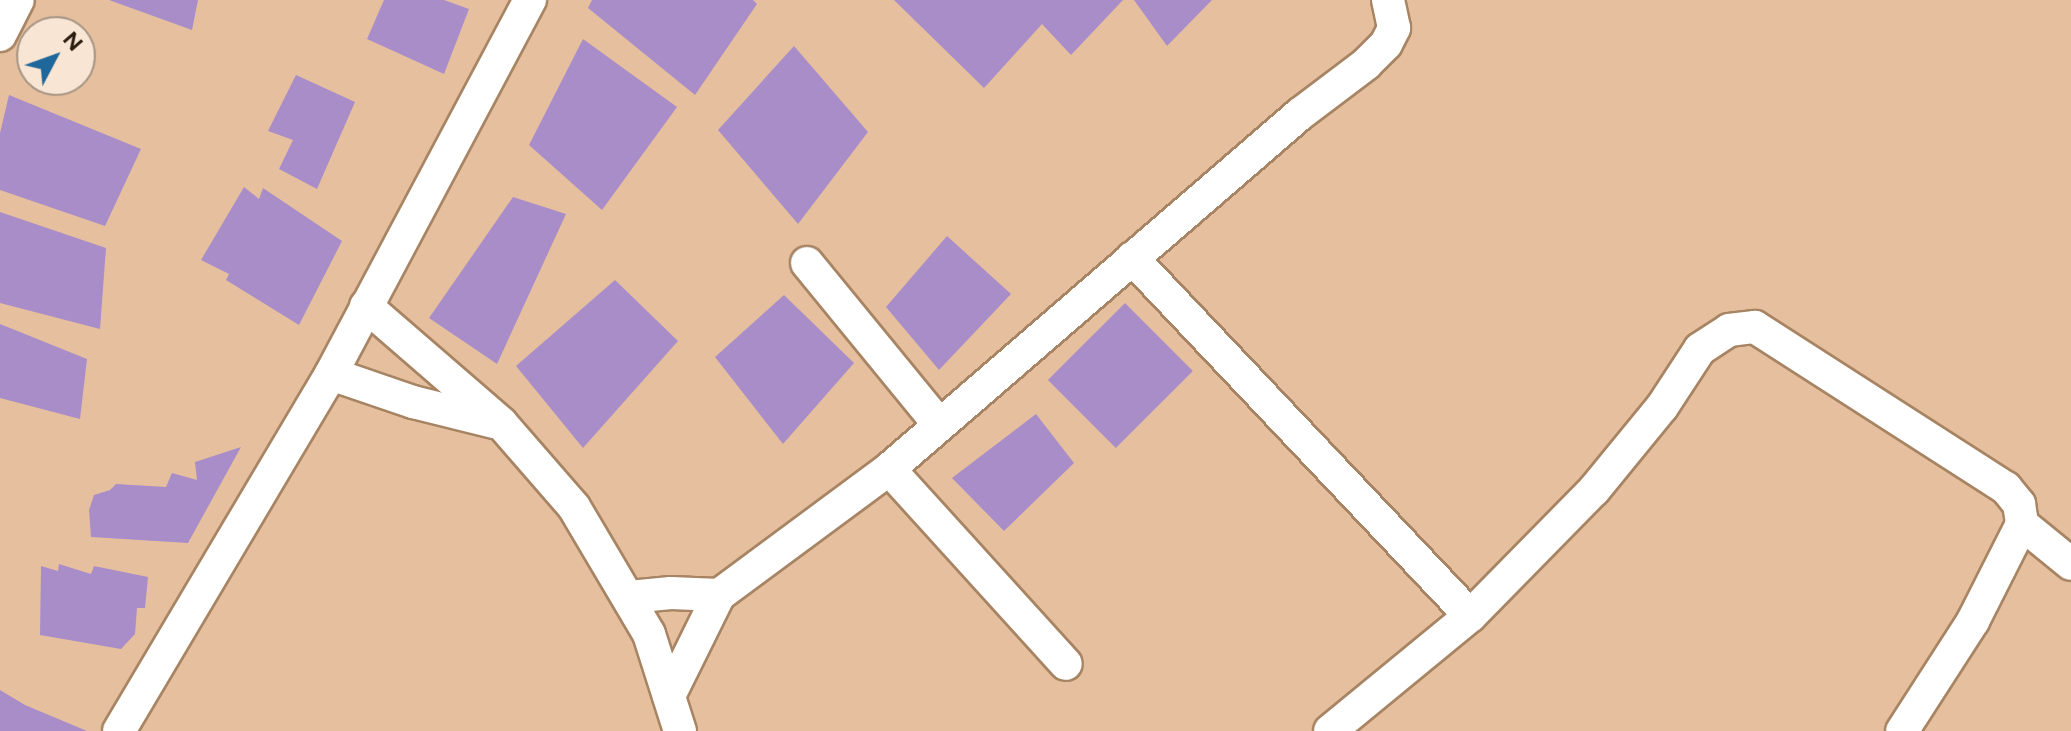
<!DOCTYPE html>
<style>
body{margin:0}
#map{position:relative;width:2071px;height:731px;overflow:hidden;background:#e6c09e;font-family:Figtree,sans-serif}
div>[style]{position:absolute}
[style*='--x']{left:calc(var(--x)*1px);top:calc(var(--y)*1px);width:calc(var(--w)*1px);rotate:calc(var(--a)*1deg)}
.building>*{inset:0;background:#a88dc8;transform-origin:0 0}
.roads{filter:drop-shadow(2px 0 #a78463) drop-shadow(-2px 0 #a78463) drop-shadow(0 2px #a78463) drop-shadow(0 -2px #a78463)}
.minor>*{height:32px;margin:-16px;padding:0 16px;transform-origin:16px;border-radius:16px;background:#fff}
span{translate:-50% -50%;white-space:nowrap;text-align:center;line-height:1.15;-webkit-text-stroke:7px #f9e5d3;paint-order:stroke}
.north{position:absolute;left:16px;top:16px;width:80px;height:80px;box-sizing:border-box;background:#f9e5d3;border:2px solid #a69585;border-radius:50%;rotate:49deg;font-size:22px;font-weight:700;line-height:32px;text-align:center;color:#2a1c0f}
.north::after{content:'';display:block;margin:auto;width:28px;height:36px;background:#1e679b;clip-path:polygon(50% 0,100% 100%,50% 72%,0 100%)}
</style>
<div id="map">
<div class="building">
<i style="clip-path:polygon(109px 0,198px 0,192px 30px)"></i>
<i style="clip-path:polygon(384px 0,444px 0,469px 9px,444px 74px,367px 39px)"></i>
<i style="clip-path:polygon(592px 0,753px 0,757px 4px,695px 95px,588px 8px)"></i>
<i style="clip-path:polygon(894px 0,1123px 0,1071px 55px,1042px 24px,984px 88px)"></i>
<i style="clip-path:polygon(1134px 0,1212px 0,1167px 46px)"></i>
<i style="clip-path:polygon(583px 39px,677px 107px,602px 210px,529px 145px)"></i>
<i style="clip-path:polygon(794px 46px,868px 132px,798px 224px,718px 130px)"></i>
<i style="clip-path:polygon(296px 75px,355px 102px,317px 189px,279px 169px,293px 140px,268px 131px)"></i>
<i style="clip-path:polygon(9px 95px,141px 149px,105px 226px,0 190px,0 133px)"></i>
<i style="clip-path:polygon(244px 187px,259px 199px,263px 188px,342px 241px,299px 325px,226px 280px,229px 274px,201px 260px)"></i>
<i style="clip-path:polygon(513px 197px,566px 214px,497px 364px,429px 318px)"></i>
<i style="clip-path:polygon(0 212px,106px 248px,100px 329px,0 303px)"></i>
<i style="clip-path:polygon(947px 236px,1011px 294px,939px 370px,886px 307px)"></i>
<i style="clip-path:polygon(615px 280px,678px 341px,583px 448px,516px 366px)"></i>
<i style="clip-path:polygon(784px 295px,854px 363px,783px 444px,715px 357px)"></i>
<i style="left:1125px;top:303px;width:96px;height:109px;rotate:45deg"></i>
<i style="clip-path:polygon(0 324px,87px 359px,80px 419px,0 398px)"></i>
<i style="clip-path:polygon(1036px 414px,1074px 463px,1004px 531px,952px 478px)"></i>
<i style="clip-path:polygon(241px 447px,188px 543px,91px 537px,89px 510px,94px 495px,110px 490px,116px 484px,166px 487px,172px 473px,197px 480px,195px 462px)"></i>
<i style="clip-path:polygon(59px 564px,91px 574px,94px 566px,148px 577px,145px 608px,137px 608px,135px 634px,121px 649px,40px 635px,41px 566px,58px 571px)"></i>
<i style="clip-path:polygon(0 690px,25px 705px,87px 731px,0 731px)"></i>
</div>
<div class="roads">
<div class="minor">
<i style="--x:0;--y:35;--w:39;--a:-63"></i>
<i style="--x:1132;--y:258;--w:492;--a:46.6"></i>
<i style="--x:807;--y:263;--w:208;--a:50.7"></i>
<i style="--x:366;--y:306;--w:179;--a:40.9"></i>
<i style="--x:501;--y:423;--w:111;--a:49"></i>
<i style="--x:574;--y:507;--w:147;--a:59.4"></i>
<i style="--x:649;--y:634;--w:102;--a:72.3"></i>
<i style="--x:331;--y:374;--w:87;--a:18.9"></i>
<i style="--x:413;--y:402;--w:83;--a:13.9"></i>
<i style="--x:889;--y:469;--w:263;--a:47.8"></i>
<i style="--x:2022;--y:524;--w:63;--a:39.2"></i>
<i style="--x:629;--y:597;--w:42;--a:-5.4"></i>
<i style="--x:671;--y:593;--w:48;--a:2.4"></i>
<i style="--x:669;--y:696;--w:113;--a:-63.7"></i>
<i style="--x:719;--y:595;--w:212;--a:-36.5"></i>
<i style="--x:889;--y:469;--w:543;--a:-40.82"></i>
<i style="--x:1300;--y:114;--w:83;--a:-37.1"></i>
<i style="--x:1366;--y:64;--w:28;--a:-45"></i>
<i style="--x:1386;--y:44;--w:18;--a:-63"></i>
<i style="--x:1394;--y:28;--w:29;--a:-102"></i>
<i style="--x:119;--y:731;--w:415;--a:-59.3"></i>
<i style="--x:331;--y:374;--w:424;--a:-62"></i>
<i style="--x:1330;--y:731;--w:181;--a:-39.4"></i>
<i style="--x:1470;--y:616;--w:177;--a:-45.5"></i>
<i style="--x:1594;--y:490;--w:107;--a:-50.7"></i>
<i style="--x:1662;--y:407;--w:69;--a:-56.8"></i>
<i style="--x:1700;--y:349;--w:35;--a:-33"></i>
<i style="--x:1729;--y:330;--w:26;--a:-7"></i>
<i style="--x:1755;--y:327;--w:298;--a:32.7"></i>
<i style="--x:2006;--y:488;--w:21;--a:51"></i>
<i style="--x:2019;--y:504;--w:20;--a:81"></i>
<i style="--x:2022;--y:524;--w:109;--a:116.8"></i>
<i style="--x:1973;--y:621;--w:131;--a:122.8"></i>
</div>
</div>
<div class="north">N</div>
</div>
